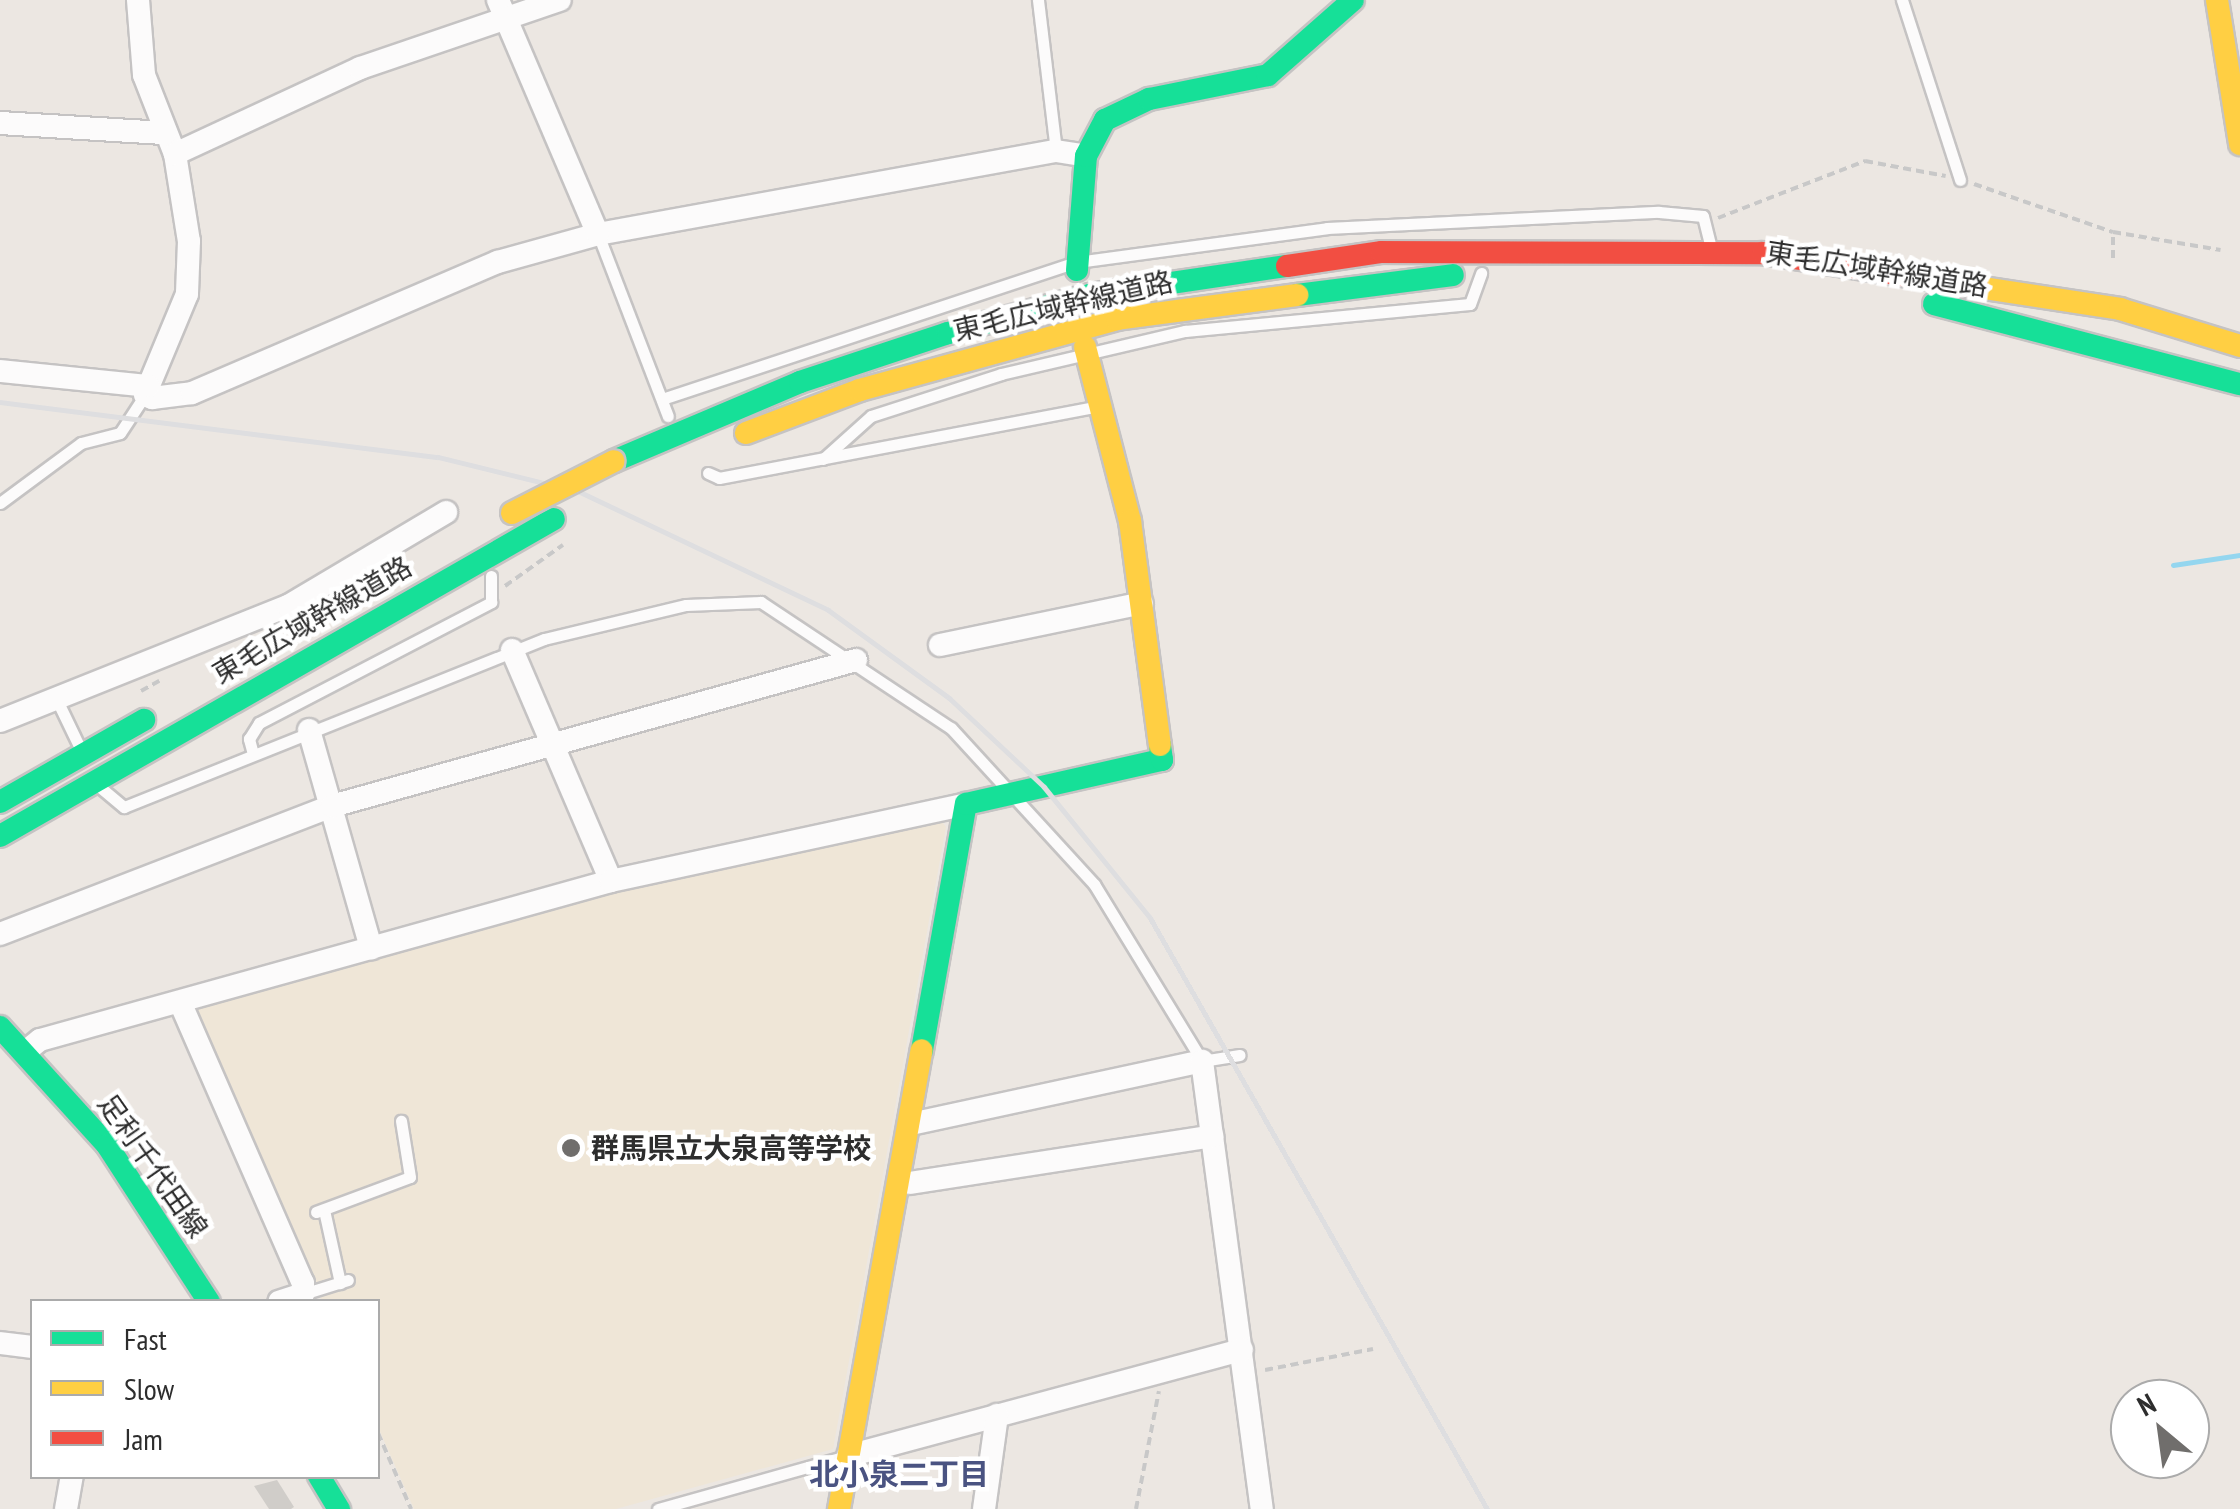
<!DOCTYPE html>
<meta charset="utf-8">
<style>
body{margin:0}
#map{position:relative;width:2240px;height:1509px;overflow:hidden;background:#ece7e2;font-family:"PT Sans Narrow","Noto Sans JP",sans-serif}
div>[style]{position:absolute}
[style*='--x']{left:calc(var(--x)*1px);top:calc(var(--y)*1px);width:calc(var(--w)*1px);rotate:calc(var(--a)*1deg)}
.education>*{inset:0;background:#efe6d7}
.stream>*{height:5px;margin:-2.5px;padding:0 2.5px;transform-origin:2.5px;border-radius:2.5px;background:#94d6ef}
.building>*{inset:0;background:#d0cdc9}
.path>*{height:4px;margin-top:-2px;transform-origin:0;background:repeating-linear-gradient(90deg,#c8c8c8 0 8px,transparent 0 13px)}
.roads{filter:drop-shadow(2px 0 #c5c3c3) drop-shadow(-2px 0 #c5c3c3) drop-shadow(0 2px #c5c3c3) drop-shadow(0 -2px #c5c3c3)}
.lane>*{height:11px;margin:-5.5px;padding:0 5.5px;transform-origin:5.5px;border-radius:5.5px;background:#fcfbfb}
.street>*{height:22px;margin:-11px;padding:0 11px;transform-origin:11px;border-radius:11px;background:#fcfbfb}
.fast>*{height:22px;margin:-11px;padding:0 11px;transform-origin:11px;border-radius:11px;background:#16e098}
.slow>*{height:22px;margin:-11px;padding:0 11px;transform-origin:11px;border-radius:11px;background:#ffcf43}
.jam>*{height:22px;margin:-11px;padding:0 11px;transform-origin:11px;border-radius:11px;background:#f24e42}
.rail>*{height:5px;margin:-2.5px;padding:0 2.5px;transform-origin:2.5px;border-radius:2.5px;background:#dedee0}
.bridges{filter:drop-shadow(2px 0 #c6c4c3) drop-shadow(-2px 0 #c6c4c3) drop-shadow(0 2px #c6c4c3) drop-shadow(0 -2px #c6c4c3)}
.slow-bridge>*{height:22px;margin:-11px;padding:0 11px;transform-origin:11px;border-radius:11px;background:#ffcf43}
.dots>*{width:28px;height:28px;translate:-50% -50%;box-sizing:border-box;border:5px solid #fff;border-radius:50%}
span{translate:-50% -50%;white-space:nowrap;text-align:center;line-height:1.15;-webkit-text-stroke:9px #fff;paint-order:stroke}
.street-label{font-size:28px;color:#2d2d2d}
.poi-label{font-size:28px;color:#2d2d2d;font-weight:700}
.left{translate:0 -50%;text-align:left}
.neighbourhood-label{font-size:30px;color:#4a5381;font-weight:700}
.legend{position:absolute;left:30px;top:1299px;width:350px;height:180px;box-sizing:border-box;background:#fff;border:2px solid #ababab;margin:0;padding:12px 18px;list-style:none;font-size:30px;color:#2d2d2d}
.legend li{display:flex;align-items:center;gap:20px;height:50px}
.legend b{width:50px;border:2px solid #ababab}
.north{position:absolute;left:2110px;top:1379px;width:100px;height:100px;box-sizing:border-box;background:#fff;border:2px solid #ababab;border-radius:50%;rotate:331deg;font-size:28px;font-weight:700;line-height:40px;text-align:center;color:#2d2d2d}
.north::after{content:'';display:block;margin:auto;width:35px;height:45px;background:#706e6c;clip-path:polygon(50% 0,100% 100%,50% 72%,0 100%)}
</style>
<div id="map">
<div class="education">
<i style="clip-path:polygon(940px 819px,946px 827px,833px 1449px,616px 1509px,414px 1509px,378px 1427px,378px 1302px,322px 1301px,195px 1014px,200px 1007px,626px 886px)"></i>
</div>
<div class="stream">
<i style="--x:2173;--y:565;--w:68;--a:-8.5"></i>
</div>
<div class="building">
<i style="clip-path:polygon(277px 1480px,294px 1507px,291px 1509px,269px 1509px,254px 1486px)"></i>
</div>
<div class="path">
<i style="--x:1974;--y:184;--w:147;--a:19.1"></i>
<i style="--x:2113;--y:232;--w:109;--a:9.5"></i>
<i style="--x:1718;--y:218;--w:158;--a:-21.2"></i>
<i style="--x:1865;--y:161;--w:82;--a:10.5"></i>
<i style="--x:2113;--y:258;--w:26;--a:-90"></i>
<i style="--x:505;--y:586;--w:71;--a:-35.3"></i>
<i style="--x:141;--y:691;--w:21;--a:-29"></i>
<i style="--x:1265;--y:1370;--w:110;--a:-11"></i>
<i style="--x:378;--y:1433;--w:83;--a:66.5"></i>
<i style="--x:1136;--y:1509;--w:120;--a:-79"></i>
</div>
<div class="roads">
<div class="lane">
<i style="--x:1038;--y:0;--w:152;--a:83.2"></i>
<i style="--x:1902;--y:0;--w:189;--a:72.1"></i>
<i style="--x:598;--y:234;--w:195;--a:69"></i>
<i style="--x:662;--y:399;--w:437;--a:-18.3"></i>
<i style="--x:1077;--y:262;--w:252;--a:-7.7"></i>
<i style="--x:1327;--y:228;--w:332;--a:-2.8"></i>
<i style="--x:1659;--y:212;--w:44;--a:5.2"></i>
<i style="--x:1703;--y:216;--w:32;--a:76"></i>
<i style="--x:823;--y:459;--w:64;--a:-41.9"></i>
<i style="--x:871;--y:416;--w:137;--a:-17.9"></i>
<i style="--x:1001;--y:374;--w:189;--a:-13.2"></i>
<i style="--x:1185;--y:331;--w:286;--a:-5.4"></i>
<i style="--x:1470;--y:304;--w:33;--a:-70"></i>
<i style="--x:708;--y:473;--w:12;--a:24"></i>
<i style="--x:719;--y:478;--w:388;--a:-10.7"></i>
<i style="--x:0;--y:503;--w:101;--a:-36.5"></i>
<i style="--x:81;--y:443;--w:40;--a:-14.4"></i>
<i style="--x:120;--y:433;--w:45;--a:-56.7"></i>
<i style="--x:55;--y:696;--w:60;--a:64.3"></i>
<i style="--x:253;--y:754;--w:16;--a:-105"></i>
<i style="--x:249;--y:739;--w:19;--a:-58"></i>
<i style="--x:259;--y:723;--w:262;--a:-27.5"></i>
<i style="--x:491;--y:602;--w:26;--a:-90"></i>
<i style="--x:101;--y:788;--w:30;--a:40"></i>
<i style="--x:124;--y:807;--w:452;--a:-21.8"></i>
<i style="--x:544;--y:639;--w:146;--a:-13.5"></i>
<i style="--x:686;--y:605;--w:75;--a:-2.3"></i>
<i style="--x:761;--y:602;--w:228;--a:33.6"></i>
<i style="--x:951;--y:728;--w:212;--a:47.5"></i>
<i style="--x:1094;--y:884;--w:207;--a:58.6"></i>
<i style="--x:1202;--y:1061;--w:38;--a:-9"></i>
<i style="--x:324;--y:1210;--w:75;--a:77.6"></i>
<i style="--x:316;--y:1212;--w:100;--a:-20.4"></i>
<i style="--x:410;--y:1177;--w:57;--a:-99.1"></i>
<i style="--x:303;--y:1294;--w:47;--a:-17.3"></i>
<i style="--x:658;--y:1509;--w:195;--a:-15.7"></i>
</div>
<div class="street">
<i style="--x:138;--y:0;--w:75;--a:85.4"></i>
<i style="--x:144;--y:75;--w:85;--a:68.6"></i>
<i style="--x:175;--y:154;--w:88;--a:80.9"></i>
<i style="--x:189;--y:241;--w:53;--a:92.2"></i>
<i style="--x:187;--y:294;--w:109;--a:112.6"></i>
<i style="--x:145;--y:395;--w:8;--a:23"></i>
<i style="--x:152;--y:398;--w:40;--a:-7.1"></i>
<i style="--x:192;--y:393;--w:333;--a:-23.2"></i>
<i style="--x:498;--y:262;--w:104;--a:-15.6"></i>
<i style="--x:598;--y:234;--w:465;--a:-10.3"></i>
<i style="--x:1056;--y:151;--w:30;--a:9"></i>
<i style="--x:498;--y:0;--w:254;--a:66.9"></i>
<i style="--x:0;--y:123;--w:165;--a:3.5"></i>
<i style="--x:175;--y:154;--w:204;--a:-24.9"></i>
<i style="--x:360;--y:68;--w:211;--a:-18.8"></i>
<i style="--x:0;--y:371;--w:149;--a:5.8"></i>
<i style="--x:940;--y:645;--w:206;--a:-11.7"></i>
<i style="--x:512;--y:650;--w:251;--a:66.8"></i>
<i style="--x:0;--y:721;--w:310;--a:-21.8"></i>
<i style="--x:288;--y:606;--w:184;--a:-30.7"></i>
<i style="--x:309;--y:730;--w:227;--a:74.1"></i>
<i style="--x:0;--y:934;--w:356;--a:-21.1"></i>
<i style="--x:332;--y:806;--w:544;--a:-15.57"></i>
<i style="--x:180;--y:1002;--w:307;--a:66.4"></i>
<i style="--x:303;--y:1283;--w:11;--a:90"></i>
<i style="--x:303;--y:1294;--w:25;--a:162"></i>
<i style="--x:25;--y:1052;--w:19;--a:-39"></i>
<i style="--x:40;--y:1040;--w:593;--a:-15.56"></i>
<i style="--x:611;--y:881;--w:363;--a:-12.2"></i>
<i style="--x:911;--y:1124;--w:298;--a:-12.2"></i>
<i style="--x:1202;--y:1061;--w:452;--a:82.4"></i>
<i style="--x:910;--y:1183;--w:306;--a:-8.8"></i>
<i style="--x:0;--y:1343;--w:32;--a:7"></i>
<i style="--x:848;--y:1456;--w:408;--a:-15.1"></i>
<i style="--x:66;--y:1509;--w:34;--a:-80"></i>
<i style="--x:984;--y:1509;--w:95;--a:-82.1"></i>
</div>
<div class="fast">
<i style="--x:1077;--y:270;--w:114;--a:-85.5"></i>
<i style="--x:1086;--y:156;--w:41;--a:-62.2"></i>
<i style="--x:1105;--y:120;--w:49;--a:-25.5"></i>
<i style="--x:1149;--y:99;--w:121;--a:-11.4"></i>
<i style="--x:1268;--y:75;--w:113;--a:-41.4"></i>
<i style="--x:1297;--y:295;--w:157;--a:-7.3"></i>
<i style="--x:1934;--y:304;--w:316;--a:14.7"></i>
<i style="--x:614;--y:461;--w:202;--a:-23"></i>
<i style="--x:800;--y:382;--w:156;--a:-18.3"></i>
<i style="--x:948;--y:333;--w:147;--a:-15"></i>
<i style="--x:1090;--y:295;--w:199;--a:-8.4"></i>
<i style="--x:0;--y:802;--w:166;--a:-29.7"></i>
<i style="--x:0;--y:836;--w:638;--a:-29.78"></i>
<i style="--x:0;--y:1027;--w:159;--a:47.8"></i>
<i style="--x:107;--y:1145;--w:187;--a:57"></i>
<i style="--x:922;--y:1050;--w:250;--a:-79.9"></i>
<i style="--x:966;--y:804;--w:201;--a:-12.7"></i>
<i style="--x:1162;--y:760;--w:15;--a:-98"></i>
<i style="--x:319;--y:1476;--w:39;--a:59"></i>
</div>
<div class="slow">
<i style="--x:2217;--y:0;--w:146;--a:80.9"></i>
<i style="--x:1977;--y:287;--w:145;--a:8.7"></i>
<i style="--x:2120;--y:309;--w:126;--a:17.1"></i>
<i style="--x:1085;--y:347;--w:180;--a:75.5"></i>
<i style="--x:1130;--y:521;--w:226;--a:82.4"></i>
<i style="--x:746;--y:433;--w:122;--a:-20.7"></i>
<i style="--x:860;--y:390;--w:267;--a:-15.4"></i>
<i style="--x:1117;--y:319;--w:182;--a:-7.6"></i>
<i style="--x:839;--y:1509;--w:466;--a:-79.8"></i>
</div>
<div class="jam">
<i style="--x:1287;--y:266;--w:96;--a:-8.4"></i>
<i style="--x:1382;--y:252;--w:381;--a:0.2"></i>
<i style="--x:1763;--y:253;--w:217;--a:9"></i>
</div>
</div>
<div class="rail">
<i style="--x:0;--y:402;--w:441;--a:7.2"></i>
<i style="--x:438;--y:457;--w:146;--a:13.8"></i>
<i style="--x:580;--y:492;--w:275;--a:25.4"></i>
<i style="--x:828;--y:610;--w:150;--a:36"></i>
<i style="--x:949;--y:698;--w:130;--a:43.1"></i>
<i style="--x:1044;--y:787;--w:169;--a:51"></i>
<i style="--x:1150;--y:918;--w:680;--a:60.31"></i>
</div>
<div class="bridges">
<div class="slow-bridge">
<i style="--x:512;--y:513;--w:114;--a:-27"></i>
</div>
</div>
<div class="dots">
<i style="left:571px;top:1148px;background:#706e6c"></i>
</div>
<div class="street-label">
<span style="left:1877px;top:269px;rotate:9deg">東毛広域幹線道路</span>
<span style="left:1063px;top:306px;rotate:-13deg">東毛広域幹線道路</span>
<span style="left:312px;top:620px;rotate:-30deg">東毛広域幹線道路</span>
<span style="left:153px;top:1166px;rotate:55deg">足利千代田線</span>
</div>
<div class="poi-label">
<span class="left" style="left:591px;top:1148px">群馬県立大泉高等学校</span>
</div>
<div class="neighbourhood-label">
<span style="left:899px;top:1474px">北小泉二丁目</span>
</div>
<ul class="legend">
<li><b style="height:12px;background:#16e098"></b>Fast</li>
<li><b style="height:12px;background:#ffcf43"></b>Slow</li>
<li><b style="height:12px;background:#f24e42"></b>Jam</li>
</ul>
<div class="north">N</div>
</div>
